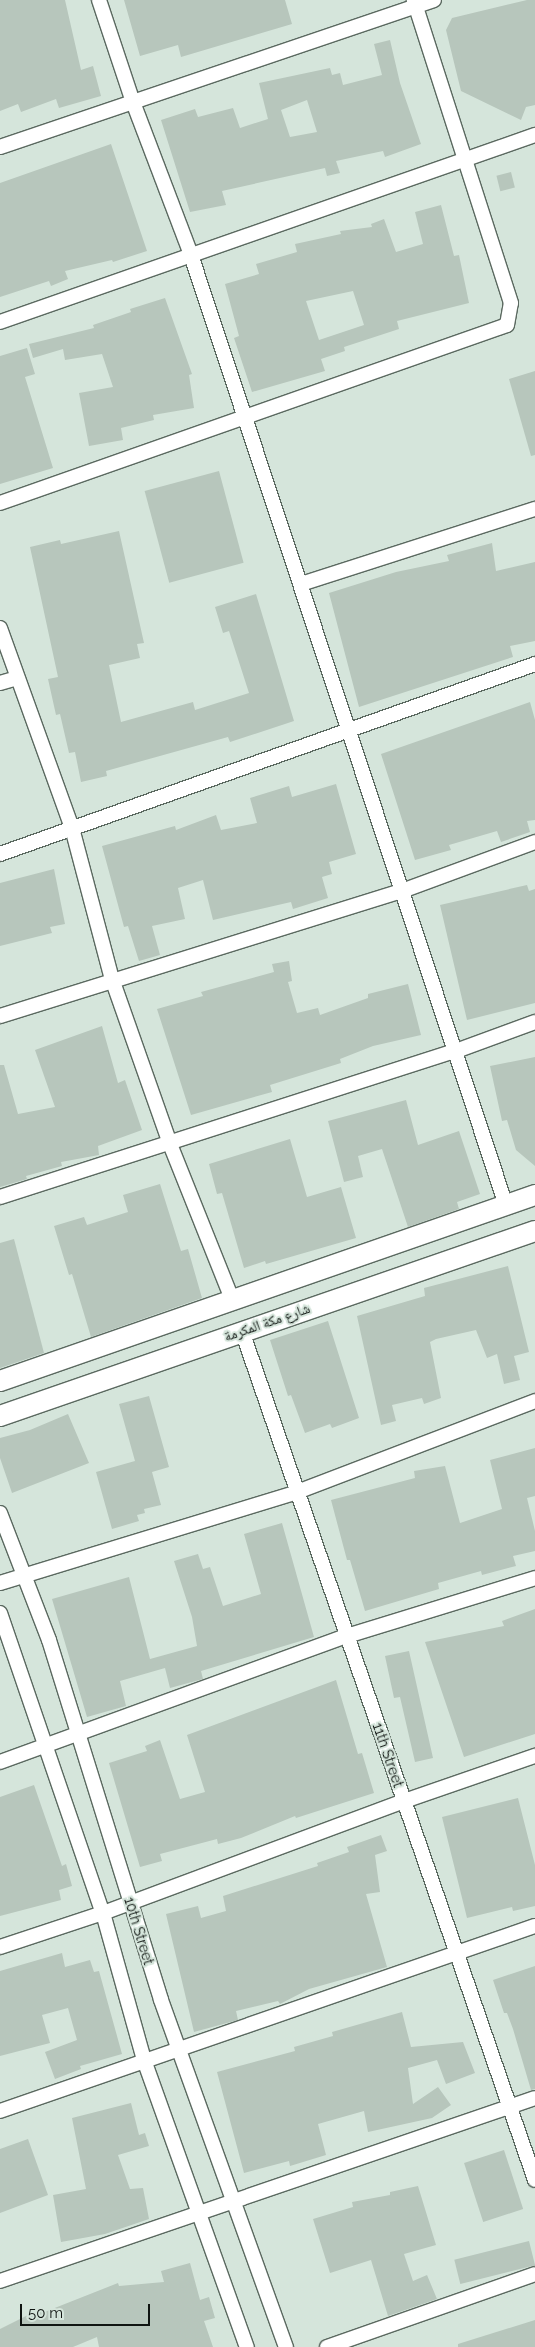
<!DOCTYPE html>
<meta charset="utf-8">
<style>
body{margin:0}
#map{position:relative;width:535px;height:2347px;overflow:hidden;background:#d5e5db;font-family:Raleway,"Noto Naskh Arabic",sans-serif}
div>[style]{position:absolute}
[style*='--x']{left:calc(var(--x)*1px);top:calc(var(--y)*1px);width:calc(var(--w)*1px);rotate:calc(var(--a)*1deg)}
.building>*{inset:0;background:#b7c6bc;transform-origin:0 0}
.roads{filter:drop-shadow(1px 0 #5b6960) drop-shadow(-1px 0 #5b6960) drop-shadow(0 1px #5b6960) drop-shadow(0 -1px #5b6960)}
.street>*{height:14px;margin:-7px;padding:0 7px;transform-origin:7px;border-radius:7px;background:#fff}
.secondary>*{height:20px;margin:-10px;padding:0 10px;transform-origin:10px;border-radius:10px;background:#fff}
span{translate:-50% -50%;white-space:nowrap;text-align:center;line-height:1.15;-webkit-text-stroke:4px #d5e5db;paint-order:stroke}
.street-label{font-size:14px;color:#0f1411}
.scale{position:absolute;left:20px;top:2304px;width:130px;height:22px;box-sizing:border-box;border:2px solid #0f1411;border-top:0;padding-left:6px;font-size:15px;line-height:18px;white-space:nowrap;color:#0f1411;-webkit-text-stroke:4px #d5e5db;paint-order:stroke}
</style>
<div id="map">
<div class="building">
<i style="clip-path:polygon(0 0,65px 0,81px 70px,93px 66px,101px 96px,59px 108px,56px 99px,21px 112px,18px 104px,0 111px)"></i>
<i style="clip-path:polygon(124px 0,285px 0,292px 24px,181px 57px,178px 45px,140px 56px)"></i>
<i style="clip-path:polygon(527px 0,535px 0,535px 105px,526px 107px,521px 120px,461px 91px,446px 30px,452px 18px)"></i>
<i style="clip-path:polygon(evenodd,390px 40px,400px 83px,421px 144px,385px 157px,383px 151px,336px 161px,340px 173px,327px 176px,325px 168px,222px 191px,226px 205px,190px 212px,161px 120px,195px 109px,198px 117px,233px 108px,240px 128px,268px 119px,259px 83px,330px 68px,332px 75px,340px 73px,343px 85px,382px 75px,374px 44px,390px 40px,307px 100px,317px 132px,290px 137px,281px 110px,307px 100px)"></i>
<i style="clip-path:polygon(111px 144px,147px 251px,113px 262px,112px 260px,65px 271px,68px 279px,51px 286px,49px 281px,0 297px,0 183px)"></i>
<i style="left:511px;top:172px;width:16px;height:15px;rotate:76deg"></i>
<i style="clip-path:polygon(evenodd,441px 205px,454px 256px,459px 255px,469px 303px,397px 321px,399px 329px,344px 347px,345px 351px,321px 359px,325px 371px,252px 392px,234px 338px,239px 336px,225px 284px,259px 274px,256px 264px,297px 252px,295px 244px,341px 234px,340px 231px,372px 227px,371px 224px,384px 219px,396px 252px,423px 244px,415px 212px,441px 205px,353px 291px,364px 325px,319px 340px,306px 301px,353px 291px)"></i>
<i style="clip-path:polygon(165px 298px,192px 374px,189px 375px,194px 408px,153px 415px,154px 420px,121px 428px,123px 440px,89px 446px,79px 393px,113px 387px,102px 354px,65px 360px,63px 349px,33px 358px,29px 344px,94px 328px,93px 325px,131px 312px,130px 309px)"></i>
<i style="clip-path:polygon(27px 348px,35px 374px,25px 377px,53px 468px,0 484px,0 356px)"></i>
<i style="clip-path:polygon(535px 371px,535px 455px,531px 456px,509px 379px)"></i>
<i style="left:219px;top:471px;width:95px;height:77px;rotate:75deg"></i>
<i style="clip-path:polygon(119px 531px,144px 643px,137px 644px,140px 658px,109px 665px,121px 722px,193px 702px,195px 710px,249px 693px,229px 631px,223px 633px,215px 607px,256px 594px,294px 721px,230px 742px,228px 737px,106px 771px,107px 776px,81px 782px,75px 752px,69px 753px,60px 714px,56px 715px,48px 679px,58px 677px,30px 547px,60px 540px,61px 544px)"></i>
<i style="clip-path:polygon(492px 543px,496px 571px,535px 562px,535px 641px,510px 646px,513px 657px,359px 707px,329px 593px,396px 572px,449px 561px,447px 555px)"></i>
<i style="clip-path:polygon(530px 702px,535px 720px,535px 820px,527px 821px,530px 832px,501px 842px,497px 831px,449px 845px,451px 850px,415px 860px,381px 754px)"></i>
<i style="clip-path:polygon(336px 784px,356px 854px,329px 862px,332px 874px,322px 877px,328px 898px,293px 909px,291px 902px,213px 920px,203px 880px,178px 888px,185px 919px,152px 926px,160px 955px,139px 961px,128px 926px,124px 927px,102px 846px,175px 826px,176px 830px,216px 815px,221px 830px,257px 823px,250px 798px,289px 786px,292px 797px)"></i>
<i style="clip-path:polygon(54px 869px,65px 924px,50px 927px,52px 933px,0 946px,0 883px)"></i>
<i style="clip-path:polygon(527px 885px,529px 891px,535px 889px,535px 1003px,467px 1020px,440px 905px)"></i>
<i style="clip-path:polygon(289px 961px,292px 981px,288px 982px,297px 1013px,318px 1008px,320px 1015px,368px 998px,368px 994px,408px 984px,421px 1035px,373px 1046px,340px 1059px,341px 1063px,270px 1085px,272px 1092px,191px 1115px,157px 1009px,203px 996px,201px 992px,274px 972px,272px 964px)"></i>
<i style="clip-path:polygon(102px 1026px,118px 1083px,125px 1080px,142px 1130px,98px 1146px,99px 1155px,61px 1162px,62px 1166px,26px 1176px,27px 1179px,0 1187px,0 1065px,4px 1065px,18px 1114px,55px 1107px,35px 1050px)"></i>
<i style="clip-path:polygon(535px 1057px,535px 1166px,516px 1150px,507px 1120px,502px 1121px,490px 1066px)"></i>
<i style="clip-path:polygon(406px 1100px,418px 1145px,459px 1131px,480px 1194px,457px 1202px,459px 1209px,408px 1227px,382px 1149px,358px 1156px,363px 1177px,344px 1182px,328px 1121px)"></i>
<i style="clip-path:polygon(290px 1139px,307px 1197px,341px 1187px,356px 1238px,266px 1264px,265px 1261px,244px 1268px,222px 1193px,217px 1194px,209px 1164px)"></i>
<i style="clip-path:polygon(160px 1184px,181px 1251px,188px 1249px,202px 1298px,91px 1337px,72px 1274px,69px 1275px,54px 1226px,84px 1217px,87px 1225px,128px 1212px,123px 1195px)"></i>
<i style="clip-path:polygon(14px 1239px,44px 1353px,0 1368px,0 1243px)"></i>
<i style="clip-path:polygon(508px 1266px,529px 1352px,514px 1356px,520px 1380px,504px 1384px,497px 1354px,487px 1358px,476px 1330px,436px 1339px,430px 1342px,441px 1398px,424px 1404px,422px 1398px,392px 1405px,396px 1421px,381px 1425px,357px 1316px,425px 1296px,424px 1288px)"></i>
<i style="clip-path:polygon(328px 1321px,359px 1418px,332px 1428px,330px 1424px,305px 1433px,291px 1395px,288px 1396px,270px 1340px)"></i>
<i style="clip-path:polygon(149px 1396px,169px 1467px,152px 1472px,161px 1505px,144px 1509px,145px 1513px,137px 1515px,139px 1521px,112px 1529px,96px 1472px,135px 1461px,119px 1404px)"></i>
<i style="clip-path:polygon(68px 1414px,89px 1463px,12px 1493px,0 1458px,0 1438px,30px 1430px)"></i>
<i style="clip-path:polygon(535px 1448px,535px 1496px,527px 1498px,535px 1531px,535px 1551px,513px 1556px,516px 1566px,482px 1575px,481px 1571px,438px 1583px,439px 1589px,365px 1611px,350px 1560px,347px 1560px,331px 1500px,415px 1478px,414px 1471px,445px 1466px,460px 1523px,502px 1509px,490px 1460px)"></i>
<i style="clip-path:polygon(282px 1523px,314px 1637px,201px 1671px,203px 1679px,170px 1688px,165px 1668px,120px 1681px,126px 1706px,87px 1717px,52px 1599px,129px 1577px,150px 1659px,197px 1646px,192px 1617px,174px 1561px,198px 1554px,203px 1569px,210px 1567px,223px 1606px,261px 1594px,244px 1534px)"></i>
<i style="clip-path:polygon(535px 1609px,535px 1734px,464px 1757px,425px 1642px,504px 1626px,502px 1621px)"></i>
<i style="clip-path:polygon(409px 1651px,433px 1758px,415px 1762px,400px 1697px,394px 1698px,385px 1656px)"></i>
<i style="clip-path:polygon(336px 1680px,358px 1754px,362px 1753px,374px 1793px,296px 1818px,295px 1816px,241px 1838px,218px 1844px,217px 1839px,160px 1854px,162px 1861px,140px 1867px,109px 1763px,147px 1751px,145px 1746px,160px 1740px,180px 1799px,205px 1792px,187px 1735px)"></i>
<i style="clip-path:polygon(34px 1785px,62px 1866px,66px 1864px,72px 1886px,59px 1890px,61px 1900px,0 1916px,0 1797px)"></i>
<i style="clip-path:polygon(518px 1798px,535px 1865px,535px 1906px,513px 1911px,512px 1907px,467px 1918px,442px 1817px)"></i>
<i style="clip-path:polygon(381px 1835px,387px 1851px,375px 1855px,380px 1892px,366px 1894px,387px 1967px,309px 1989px,280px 2004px,278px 2001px,236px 2011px,238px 2020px,194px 2032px,166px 1914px,198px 1906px,201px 1918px,226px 1911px,223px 1896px,318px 1866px,317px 1863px,349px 1852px,347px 1847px)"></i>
<i style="clip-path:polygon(62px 1953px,65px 1967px,90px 1960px,94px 1972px,99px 1971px,122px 2054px,80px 2066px,81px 2069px,55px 2079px,45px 2052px,77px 2040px,68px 2008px,42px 2015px,50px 2043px,0 2056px,0 1971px)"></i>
<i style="clip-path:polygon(535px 1966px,535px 2089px,531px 2090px,513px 2029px,507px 2013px,504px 2013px,493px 1980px)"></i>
<i style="clip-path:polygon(402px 2012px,411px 2047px,463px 2042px,475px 2073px,446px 2084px,437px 2060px,408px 2068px,413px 2104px,438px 2087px,451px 2105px,432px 2118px,368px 2132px,364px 2111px,318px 2124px,326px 2155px,290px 2166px,289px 2161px,244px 2173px,217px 2072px,295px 2051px,294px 2047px,333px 2036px,332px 2032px)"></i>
<i style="clip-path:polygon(131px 2103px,139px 2135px,145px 2133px,149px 2146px,118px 2155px,130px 2189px,143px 2188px,149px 2219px,105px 2234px,61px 2242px,53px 2195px,86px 2189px,72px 2118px)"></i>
<i style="clip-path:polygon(28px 2139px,48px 2195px,0 2213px,0 2149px)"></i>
<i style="left:504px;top:2150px;width:62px;height:42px;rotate:72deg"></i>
<i style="clip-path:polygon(418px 2186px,436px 2245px,404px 2254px,413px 2281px,427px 2275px,437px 2299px,388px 2316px,371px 2260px,330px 2273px,313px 2219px,353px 2207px,352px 2202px,390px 2195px,390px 2192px)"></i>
<i style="left:529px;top:2241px;width:25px;height:77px;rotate:76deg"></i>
<i style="clip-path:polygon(190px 2263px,200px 2300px,209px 2297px,215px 2318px,204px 2321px,213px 2347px,99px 2347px,97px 2337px,73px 2347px,0 2347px,0 2329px,40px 2309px,42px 2313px,118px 2283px,119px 2286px,164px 2282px,161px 2271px)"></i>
<i style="clip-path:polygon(535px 2320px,535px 2347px,458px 2347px,458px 2344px)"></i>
</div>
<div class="roads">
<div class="street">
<i style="--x:99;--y:0;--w:108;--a:71.6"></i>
<i style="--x:133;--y:102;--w:164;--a:69.2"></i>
<i style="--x:191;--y:255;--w:1001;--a:71.66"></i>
<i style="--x:0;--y:147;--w:458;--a:-18.7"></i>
<i style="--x:0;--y:322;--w:567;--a:-19.27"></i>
<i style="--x:0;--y:503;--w:537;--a:-19.35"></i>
<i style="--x:507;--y:325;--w:22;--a:-80"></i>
<i style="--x:511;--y:303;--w:318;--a:-107.8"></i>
<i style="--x:301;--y:584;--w:246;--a:-17.8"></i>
<i style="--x:0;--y:628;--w:213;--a:70.2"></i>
<i style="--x:72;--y:828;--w:156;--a:75.2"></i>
<i style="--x:112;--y:979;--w:175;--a:70.6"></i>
<i style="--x:170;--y:1144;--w:167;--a:68.2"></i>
<i style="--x:0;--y:683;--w:18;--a:-16"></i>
<i style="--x:0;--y:854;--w:568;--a:-19.55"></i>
<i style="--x:0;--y:1016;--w:421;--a:-17.3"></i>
<i style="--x:402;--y:891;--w:142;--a:-20.2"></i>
<i style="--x:0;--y:1197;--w:479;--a:-17.8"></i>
<i style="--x:456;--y:1051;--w:84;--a:-20.2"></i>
<i style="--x:242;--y:1331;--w:898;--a:70.96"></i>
<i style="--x:0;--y:1513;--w:136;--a:68.9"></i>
<i style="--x:49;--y:1640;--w:377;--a:72.7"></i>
<i style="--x:161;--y:2000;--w:369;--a:70.2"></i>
<i style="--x:0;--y:1583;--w:311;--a:-17"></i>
<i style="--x:297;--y:1492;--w:255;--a:-20.9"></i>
<i style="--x:0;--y:1613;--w:317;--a:71.1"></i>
<i style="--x:103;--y:1913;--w:153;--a:74.4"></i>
<i style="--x:144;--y:2060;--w:305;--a:70.3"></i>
<i style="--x:0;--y:1762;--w:369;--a:-20"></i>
<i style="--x:347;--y:1636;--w:197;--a:-17.1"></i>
<i style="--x:0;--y:1947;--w:108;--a:-18.3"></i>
<i style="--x:103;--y:1913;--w:321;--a:-20.4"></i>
<i style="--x:404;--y:1801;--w:139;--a:-19"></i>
<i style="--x:0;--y:2111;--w:566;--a:-19.08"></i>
<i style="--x:0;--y:2281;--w:565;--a:-18.88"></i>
<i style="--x:327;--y:2347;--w:220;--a:-19.3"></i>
</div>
<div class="secondary">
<i style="--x:0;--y:1381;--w:566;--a:-19.17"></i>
<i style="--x:0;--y:1416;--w:566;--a:-19.08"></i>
</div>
</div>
<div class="street-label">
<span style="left:267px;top:1322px;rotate:-19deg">شارع مكة المكرمة</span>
<span style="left:388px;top:1755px;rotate:71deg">11th Street</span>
<span style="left:139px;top:1931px;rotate:73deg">10th Street</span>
</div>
<div class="scale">50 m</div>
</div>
